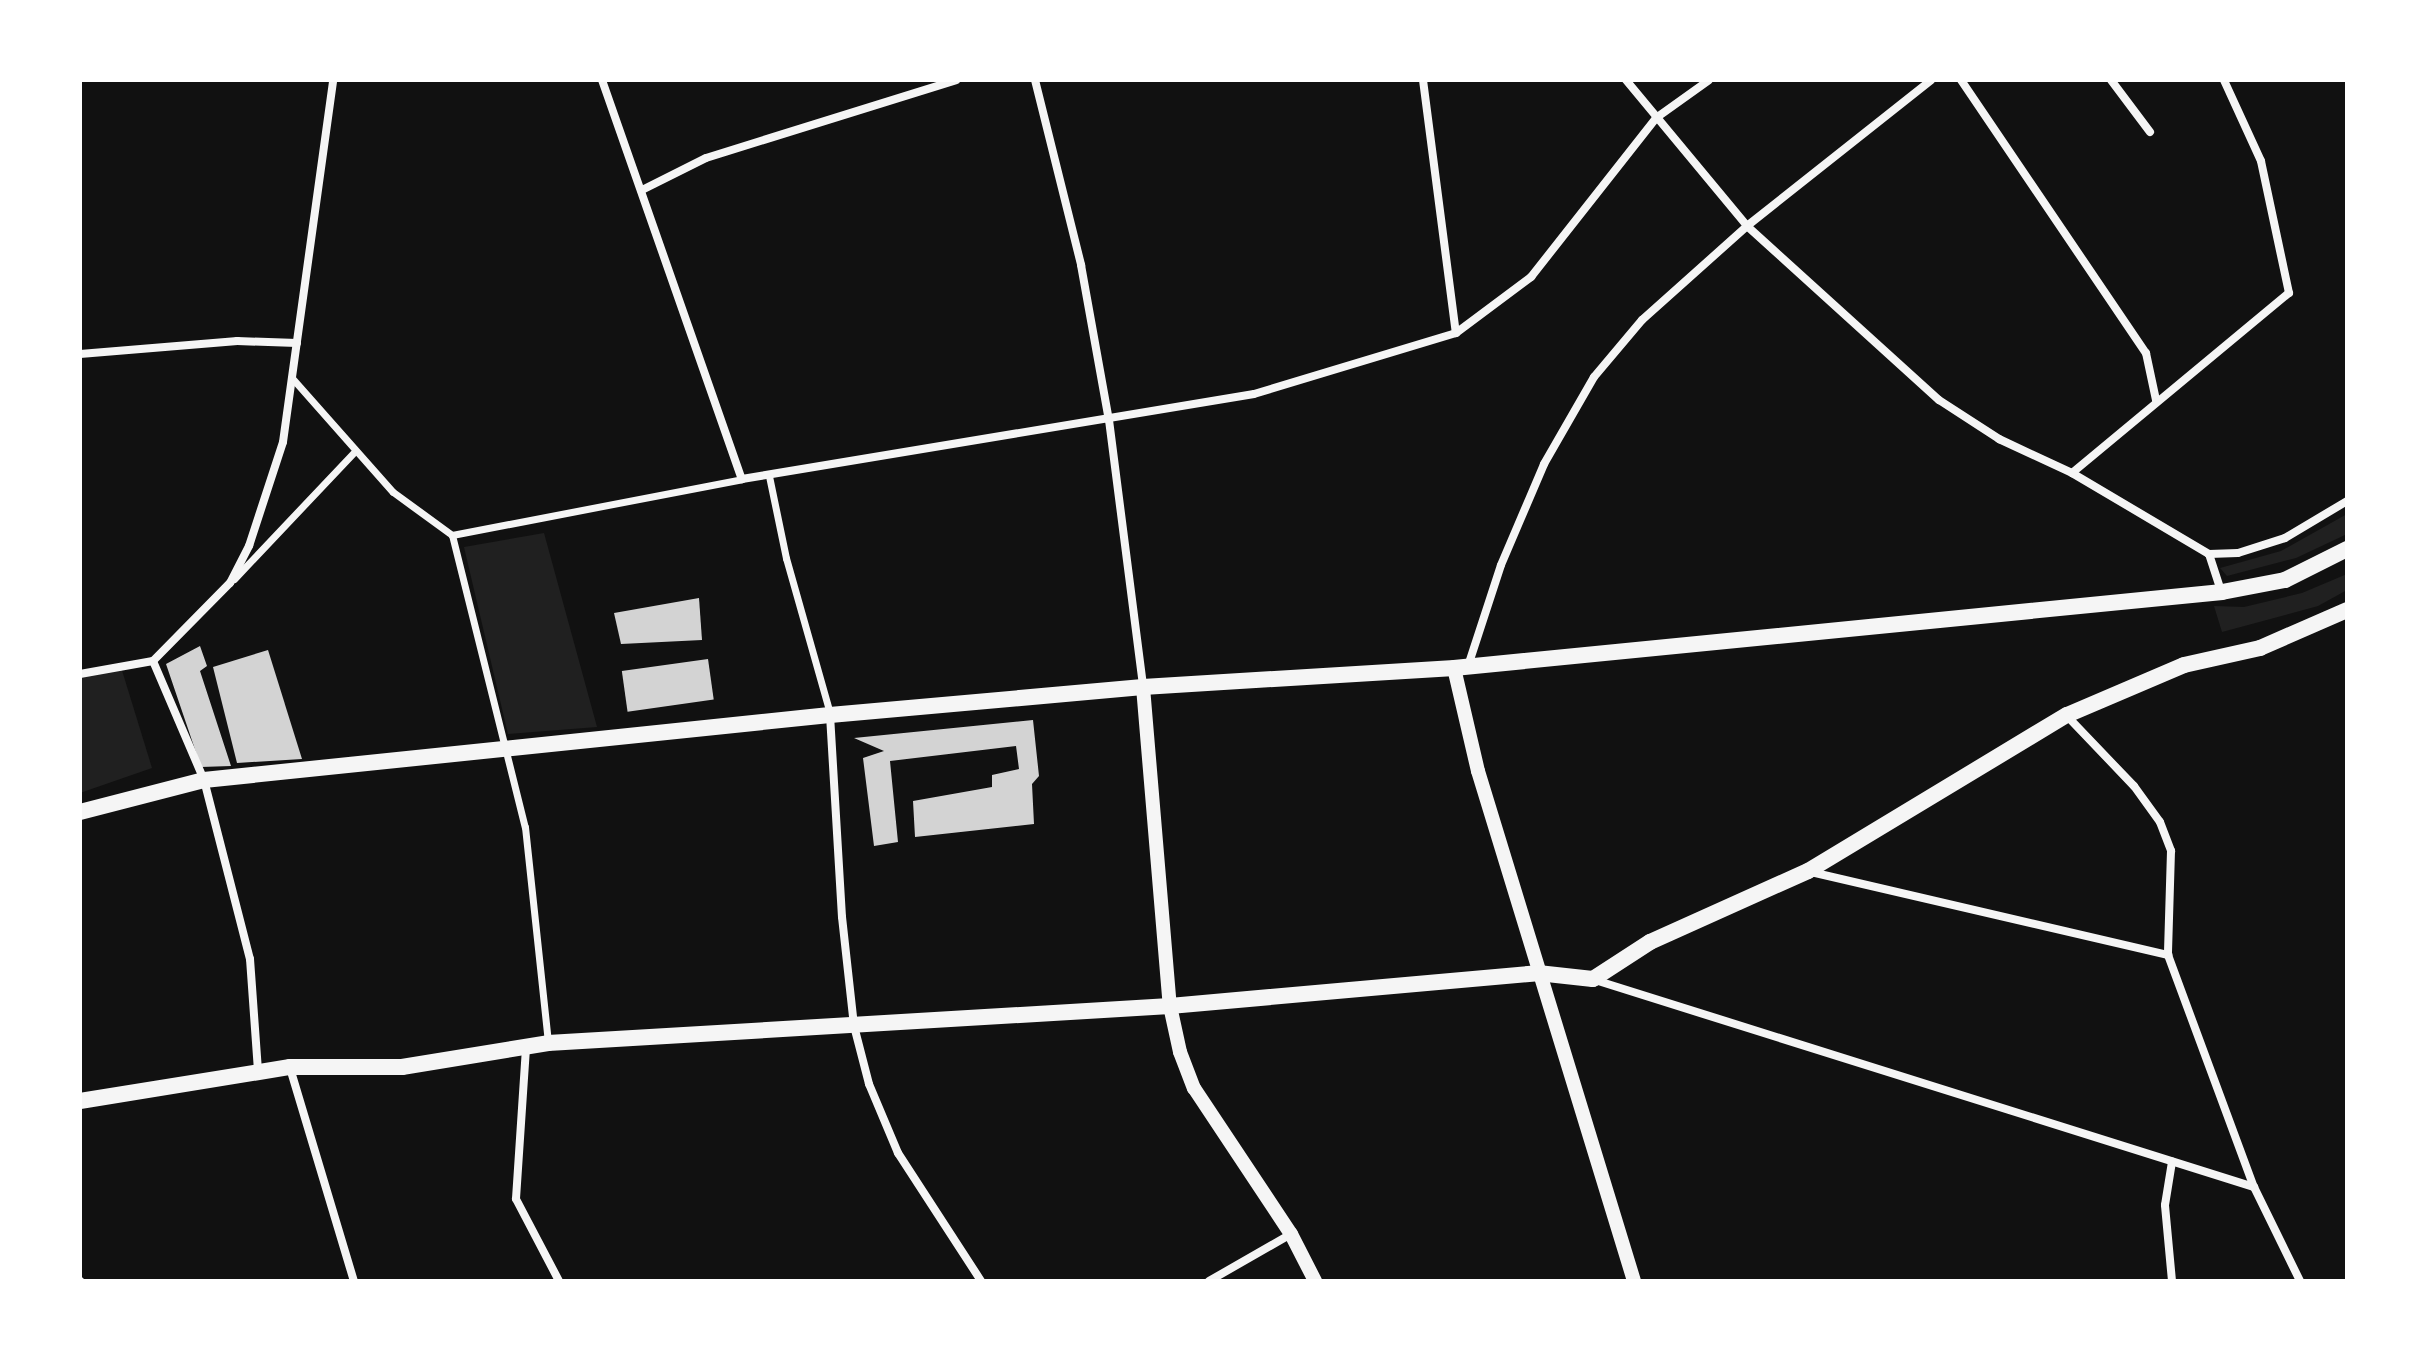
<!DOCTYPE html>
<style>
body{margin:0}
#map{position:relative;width:2427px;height:1361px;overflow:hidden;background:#111;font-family:"Roboto Condensed",sans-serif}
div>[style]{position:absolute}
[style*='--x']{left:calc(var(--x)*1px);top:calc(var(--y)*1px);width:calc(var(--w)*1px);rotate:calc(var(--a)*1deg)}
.green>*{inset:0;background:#202020}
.building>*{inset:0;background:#d3d3d3;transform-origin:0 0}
.pedestrian>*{height:7px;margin:-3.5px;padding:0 3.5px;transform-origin:3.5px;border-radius:3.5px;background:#f5f5f5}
.minor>*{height:8px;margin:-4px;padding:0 4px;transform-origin:4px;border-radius:4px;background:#f5f5f5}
.tertiary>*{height:14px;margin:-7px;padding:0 7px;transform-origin:7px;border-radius:7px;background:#f5f5f5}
.secondary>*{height:16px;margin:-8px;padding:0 8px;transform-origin:8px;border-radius:8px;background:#f5f5f5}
span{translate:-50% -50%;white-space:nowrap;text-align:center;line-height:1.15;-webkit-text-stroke:6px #fff;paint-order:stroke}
.frame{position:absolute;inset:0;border:82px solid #fff;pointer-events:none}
</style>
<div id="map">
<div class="green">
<i style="clip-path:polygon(2347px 514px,2347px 534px,2296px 558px,2227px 576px,2220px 568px,2281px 551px)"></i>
<i style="clip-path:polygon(544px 533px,597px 727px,508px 734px,464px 547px)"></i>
<i style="clip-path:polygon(2347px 574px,2347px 590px,2318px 606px,2222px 632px,2214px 606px,2244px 607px,2302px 593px)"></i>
<i style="clip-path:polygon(120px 664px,152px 768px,80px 793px,80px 677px)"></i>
</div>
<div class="building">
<i style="clip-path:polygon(699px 598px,702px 640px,621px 644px,614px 613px)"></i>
<i style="clip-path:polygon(200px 646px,207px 666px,200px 671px,231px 766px,201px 767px,166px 664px)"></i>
<i style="clip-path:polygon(268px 650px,302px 759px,237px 763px,213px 667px)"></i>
<i style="left:708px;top:659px;width:41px;height:87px;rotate:82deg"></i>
<i style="clip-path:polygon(1033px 720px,1039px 776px,1032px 784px,1034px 824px,915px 837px,913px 801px,992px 787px,992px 775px,1019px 769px,1016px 746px,890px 761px,898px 842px,874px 846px,863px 758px,884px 751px,854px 738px)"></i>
</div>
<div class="pedestrian">
<i style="--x:292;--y:378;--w:152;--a:48.5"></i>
<i style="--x:393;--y:492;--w:73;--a:36.1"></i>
<i style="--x:452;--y:535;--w:301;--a:76"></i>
<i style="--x:525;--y:827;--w:215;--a:83.9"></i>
<i style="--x:769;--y:476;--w:84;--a:78.3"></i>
<i style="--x:786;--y:558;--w:162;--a:74.2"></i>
<i style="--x:452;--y:535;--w:295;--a:-10.9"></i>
<i style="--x:234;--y:579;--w:173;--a:-46.6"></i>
<i style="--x:80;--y:1280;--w:1;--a:45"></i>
</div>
<div class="minor">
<i style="--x:602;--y:80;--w:423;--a:70.7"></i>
<i style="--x:742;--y:479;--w:519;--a:-9.43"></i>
<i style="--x:1254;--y:394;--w:211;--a:-16.8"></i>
<i style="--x:1456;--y:333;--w:94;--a:-36.7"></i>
<i style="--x:1531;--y:277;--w:202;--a:-51.8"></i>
<i style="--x:1656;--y:118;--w:65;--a:-35.6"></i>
<i style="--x:1035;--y:80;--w:191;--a:76"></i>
<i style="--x:1081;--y:265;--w:158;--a:79.8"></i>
<i style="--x:1109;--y:420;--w:269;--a:82.7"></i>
<i style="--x:1423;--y:80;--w:255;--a:82.6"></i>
<i style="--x:1626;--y:80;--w:190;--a:50.3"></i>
<i style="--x:1747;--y:226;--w:259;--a:42.2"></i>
<i style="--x:1939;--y:400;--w:72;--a:33"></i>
<i style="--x:1999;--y:439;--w:81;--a:25"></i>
<i style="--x:2072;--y:473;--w:159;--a:30.6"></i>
<i style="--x:2209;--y:554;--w:39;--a:72"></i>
<i style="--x:1961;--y:80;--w:330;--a:55.9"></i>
<i style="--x:2146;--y:353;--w:48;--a:78"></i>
<i style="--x:2111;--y:80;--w:65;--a:53.1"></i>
<i style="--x:644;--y:189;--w:69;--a:-26.6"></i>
<i style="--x:706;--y:158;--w:262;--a:-17.3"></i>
<i style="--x:80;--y:354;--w:158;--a:-4.7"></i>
<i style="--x:237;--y:341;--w:60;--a:1.9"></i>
<i style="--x:2072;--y:473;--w:282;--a:-39.7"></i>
<i style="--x:2289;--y:293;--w:135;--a:-102"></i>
<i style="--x:2261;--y:161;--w:89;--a:-114.6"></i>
<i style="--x:2209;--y:554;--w:29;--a:-2"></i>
<i style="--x:2238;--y:553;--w:49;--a:-17.7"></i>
<i style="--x:2285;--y:538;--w:72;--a:-30.8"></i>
<i style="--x:153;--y:661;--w:110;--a:-45.4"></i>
<i style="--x:230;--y:583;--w:42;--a:-62.8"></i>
<i style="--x:249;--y:546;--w:109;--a:-71.9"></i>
<i style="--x:283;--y:442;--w:365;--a:-82.1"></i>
<i style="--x:153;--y:661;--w:129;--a:66.8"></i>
<i style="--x:204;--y:780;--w:185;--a:75.6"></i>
<i style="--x:250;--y:959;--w:112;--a:85.9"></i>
<i style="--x:1468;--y:666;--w:106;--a:-71.9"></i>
<i style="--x:1501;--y:565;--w:110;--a:-66.9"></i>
<i style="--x:1544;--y:464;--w:100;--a:-60.1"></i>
<i style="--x:1594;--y:377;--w:75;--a:-49.9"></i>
<i style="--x:1642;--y:320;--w:141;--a:-41.8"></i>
<i style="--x:1747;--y:226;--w:235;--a:-38.4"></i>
<i style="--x:80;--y:674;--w:74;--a:-10.1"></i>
<i style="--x:830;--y:715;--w:202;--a:86.6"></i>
<i style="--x:842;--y:917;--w:110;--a:83.7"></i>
<i style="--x:854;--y:1026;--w:60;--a:75.5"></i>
<i style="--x:869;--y:1084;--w:75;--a:67.2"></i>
<i style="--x:898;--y:1153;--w:153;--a:57"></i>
<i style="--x:2067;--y:716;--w:97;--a:46.3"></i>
<i style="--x:2134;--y:786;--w:44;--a:54.2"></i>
<i style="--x:2160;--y:822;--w:31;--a:69"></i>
<i style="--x:2171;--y:851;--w:104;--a:91.7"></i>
<i style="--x:2168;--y:955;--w:247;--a:69.7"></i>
<i style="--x:2254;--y:1187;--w:105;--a:63.9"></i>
<i style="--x:1811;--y:872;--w:367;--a:13.1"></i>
<i style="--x:1595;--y:980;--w:691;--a:17.44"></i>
<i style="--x:526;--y:1048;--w:151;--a:93.8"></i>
<i style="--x:516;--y:1199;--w:93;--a:62.3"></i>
<i style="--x:290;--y:1068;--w:222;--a:73.3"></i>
<i style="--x:1209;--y:1281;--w:95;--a:-29.8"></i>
<i style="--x:2172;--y:1281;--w:76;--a:-95.3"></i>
<i style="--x:2165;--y:1205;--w:44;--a:-80.8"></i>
</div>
<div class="tertiary">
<i style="--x:1454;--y:668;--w:106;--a:76.9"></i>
<i style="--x:1478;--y:771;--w:533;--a:72.99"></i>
<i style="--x:1143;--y:687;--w:320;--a:85.2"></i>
<i style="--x:1170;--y:1006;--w:47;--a:77.7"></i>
<i style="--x:1180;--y:1052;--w:39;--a:69"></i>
<i style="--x:1194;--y:1088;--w:175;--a:56.4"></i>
<i style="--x:1291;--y:1234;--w:53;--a:62.9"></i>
</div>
<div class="secondary">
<i style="--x:80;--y:812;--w:128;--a:-14.5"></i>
<i style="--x:204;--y:780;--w:629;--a:-5.93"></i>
<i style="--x:830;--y:715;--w:314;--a:-5.1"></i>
<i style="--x:1143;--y:687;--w:312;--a:-3.5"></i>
<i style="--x:1454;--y:668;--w:772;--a:-5.65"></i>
<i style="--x:2222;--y:592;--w:64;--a:-10.8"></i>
<i style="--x:2285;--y:580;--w:69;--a:-26.6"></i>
<i style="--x:80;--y:1101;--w:213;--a:-9.2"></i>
<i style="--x:290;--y:1067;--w:112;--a:0"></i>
<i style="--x:402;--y:1067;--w:148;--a:-9.3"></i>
<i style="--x:548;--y:1043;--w:623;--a:-3.4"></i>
<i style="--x:1170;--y:1006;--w:369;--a:-5.1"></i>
<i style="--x:1538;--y:973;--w:55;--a:6.2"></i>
<i style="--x:1593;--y:979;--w:68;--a:-33"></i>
<i style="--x:1650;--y:942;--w:173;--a:-24.2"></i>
<i style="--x:1808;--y:871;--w:302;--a:-31.1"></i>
<i style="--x:2067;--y:715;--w:127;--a:-23.1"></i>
<i style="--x:2184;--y:665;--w:78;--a:-12.6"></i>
<i style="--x:2260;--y:648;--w:95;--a:-23.6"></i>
</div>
<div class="frame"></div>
</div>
